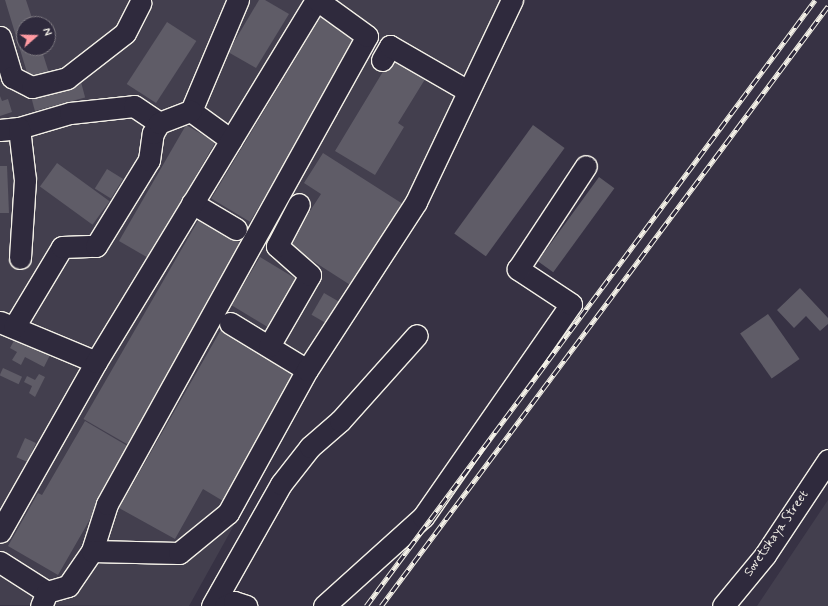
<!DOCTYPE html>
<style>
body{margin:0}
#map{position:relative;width:828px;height:606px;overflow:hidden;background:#373244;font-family:Mynerve,sans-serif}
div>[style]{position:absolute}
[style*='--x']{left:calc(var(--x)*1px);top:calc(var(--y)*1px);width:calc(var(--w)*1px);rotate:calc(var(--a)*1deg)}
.built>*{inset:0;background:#433f4e}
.building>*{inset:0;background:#5f5c67;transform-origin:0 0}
.roads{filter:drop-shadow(1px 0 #f4f1e8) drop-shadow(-1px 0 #f4f1e8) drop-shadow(0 1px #f4f1e8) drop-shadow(0 -1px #f4f1e8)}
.minor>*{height:21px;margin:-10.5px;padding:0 10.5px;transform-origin:10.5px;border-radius:10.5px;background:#2f2a3d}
.rail>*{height:4.5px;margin-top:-2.25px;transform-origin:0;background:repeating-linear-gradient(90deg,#2f2a3d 0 9px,#f4f1e8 0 18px);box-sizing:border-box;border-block:1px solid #f4f1e8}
span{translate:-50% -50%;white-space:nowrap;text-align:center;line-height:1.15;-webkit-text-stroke:3px #2f2a3d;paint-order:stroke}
.street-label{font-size:13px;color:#f4f1e8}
.north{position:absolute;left:16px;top:16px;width:40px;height:40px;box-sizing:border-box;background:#2f2a3d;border:1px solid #7e7a81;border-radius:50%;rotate:70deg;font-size:11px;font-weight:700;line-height:16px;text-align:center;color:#f4f1e8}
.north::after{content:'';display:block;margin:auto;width:14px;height:18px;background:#ff9aa2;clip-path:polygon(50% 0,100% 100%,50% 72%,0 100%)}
</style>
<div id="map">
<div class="built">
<i style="clip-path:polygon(evenodd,0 0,526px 0,189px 606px,0 605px,0 0,24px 24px,48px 24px,48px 48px,24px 48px,24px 24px)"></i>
<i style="clip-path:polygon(828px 500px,828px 606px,757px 606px)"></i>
</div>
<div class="building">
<i style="clip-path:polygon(5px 0,26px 0,34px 24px,24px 24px,24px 48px,41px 48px,49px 73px,29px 79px)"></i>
<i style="clip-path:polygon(259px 0,265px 0,289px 14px,256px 68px,228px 52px)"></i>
<i style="left:321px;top:16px;width:45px;height:213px;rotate:31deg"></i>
<i style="left:167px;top:22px;width:35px;height:74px;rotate:33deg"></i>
<i style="clip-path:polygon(393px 55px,427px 76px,398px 123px,404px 127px,375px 175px,335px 151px)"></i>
<i style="left:81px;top:82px;width:16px;height:52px;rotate:75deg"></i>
<i style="clip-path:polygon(0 96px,2px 101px,8px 99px,12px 112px,0 116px)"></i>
<i style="left:186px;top:125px;width:34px;height:134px;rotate:30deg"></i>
<i style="left:533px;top:125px;width:39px;height:134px;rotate:36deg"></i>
<i style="clip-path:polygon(323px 153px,406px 206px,355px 288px,288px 245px,321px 194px,304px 183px)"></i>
<i style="left:57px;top:163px;width:65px;height:29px;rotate:36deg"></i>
<i style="clip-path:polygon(0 166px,7px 166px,9px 213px,0 213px)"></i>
<i style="left:107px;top:169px;width:19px;height:23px;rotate:32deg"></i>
<i style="left:599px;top:177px;width:19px;height:104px;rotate:36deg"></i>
<i style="left:199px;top:219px;width:53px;height:231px;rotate:30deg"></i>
<i style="left:260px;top:257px;width:43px;height:56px;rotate:31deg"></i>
<i style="clip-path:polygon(800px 288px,828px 318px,828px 324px,820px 331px,806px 316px,794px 328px,777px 310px)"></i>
<i style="left:324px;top:293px;width:20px;height:25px;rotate:30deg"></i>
<i style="left:768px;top:314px;width:55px;height:34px;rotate:55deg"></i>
<i style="clip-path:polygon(222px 328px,302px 374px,228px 504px,203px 489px,175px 539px,119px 508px)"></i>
<i style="clip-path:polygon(17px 335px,51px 353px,44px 367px,25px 357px,21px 365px,12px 360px,17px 352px,10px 348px)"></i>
<i style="left:3px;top:368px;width:21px;height:8px;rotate:25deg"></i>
<i style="clip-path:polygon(39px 374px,45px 377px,35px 397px,29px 393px,32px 386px,24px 382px,27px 376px,35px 380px)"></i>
<i style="clip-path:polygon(85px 421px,131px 448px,58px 575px,8px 546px,38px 493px,42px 495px)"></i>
<i style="left:25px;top:438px;width:12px;height:21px;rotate:24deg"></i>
</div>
<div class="roads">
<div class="minor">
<i style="--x:0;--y:37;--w:42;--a:73.3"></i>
<i style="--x:12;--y:77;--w:22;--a:27"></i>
<i style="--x:32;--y:87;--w:36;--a:-14"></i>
<i style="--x:67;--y:78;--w:73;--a:-37.8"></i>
<i style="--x:125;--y:33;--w:34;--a:-63"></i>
<i style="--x:382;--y:60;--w:16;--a:-60"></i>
<i style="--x:390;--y:46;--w:90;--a:30"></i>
<i style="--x:19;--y:128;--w:53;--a:-16.4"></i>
<i style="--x:70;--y:113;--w:64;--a:-6.2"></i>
<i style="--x:134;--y:106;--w:30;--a:34"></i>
<i style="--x:0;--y:130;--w:19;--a:-6"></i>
<i style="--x:19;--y:128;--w:52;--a:83.4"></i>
<i style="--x:25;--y:180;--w:78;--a:93.7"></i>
<i style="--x:231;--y:140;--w:49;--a:-144.1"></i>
<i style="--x:191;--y:111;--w:121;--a:-67.1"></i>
<i style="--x:192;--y:203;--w:51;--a:30.6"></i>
<i style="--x:0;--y:322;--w:104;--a:22.6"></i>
<i style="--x:96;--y:362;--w:195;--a:119.5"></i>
<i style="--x:230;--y:323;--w:90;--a:31.4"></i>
<i style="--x:14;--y:327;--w:93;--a:-59"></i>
<i style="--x:62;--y:247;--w:34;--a:-2"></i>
<i style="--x:96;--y:246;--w:101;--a:-58.4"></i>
<i style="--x:149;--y:160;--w:27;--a:-82"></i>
<i style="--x:153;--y:133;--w:12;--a:-59"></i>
<i style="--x:159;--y:123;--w:34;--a:-21"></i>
<i style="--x:269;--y:346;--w:82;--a:-60"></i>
<i style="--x:310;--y:275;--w:44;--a:-138.7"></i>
<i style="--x:277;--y:246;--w:47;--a:-62.4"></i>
<i style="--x:96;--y:362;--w:424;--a:-58.7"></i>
<i style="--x:92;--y:551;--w:49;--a:-72.3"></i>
<i style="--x:107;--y:504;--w:535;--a:-60.95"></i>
<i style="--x:367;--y:36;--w:62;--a:-144.2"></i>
<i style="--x:0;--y:562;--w:56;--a:32.6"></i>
<i style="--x:47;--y:592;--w:15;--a:113"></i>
<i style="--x:47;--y:592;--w:22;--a:-16"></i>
<i style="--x:68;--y:586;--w:42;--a:-55.6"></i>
<i style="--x:92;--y:551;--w:87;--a:1.3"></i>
<i style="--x:179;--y:553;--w:63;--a:-39.2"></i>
<i style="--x:228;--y:513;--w:163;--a:-61.1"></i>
<i style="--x:307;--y:370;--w:200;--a:-57"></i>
<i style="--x:416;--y:202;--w:224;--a:-64.6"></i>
<i style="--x:212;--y:606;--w:140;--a:-60.5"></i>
<i style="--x:281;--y:484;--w:47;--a:-51.9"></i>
<i style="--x:310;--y:447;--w:40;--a:-41"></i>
<i style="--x:340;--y:421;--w:115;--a:-48.2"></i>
<i style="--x:225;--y:606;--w:10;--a:-24"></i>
<i style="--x:234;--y:602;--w:13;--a:18"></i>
<i style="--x:324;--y:606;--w:133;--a:-42"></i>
<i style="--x:423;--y:517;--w:259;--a:-55.2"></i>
<i style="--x:571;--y:304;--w:64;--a:-146.6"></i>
<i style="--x:518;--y:269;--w:123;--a:-56.6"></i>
<i style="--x:723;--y:606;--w:66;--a:-50.5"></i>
<i style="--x:765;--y:555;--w:114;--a:-56.4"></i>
</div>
</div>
<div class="rail">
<i style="--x:366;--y:606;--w:754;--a:-53.46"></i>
<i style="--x:381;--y:606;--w:748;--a:-53.31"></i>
</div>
<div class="street-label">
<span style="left:777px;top:534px;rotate:-55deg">Sovetskaya Street</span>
</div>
<div class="north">N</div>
</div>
